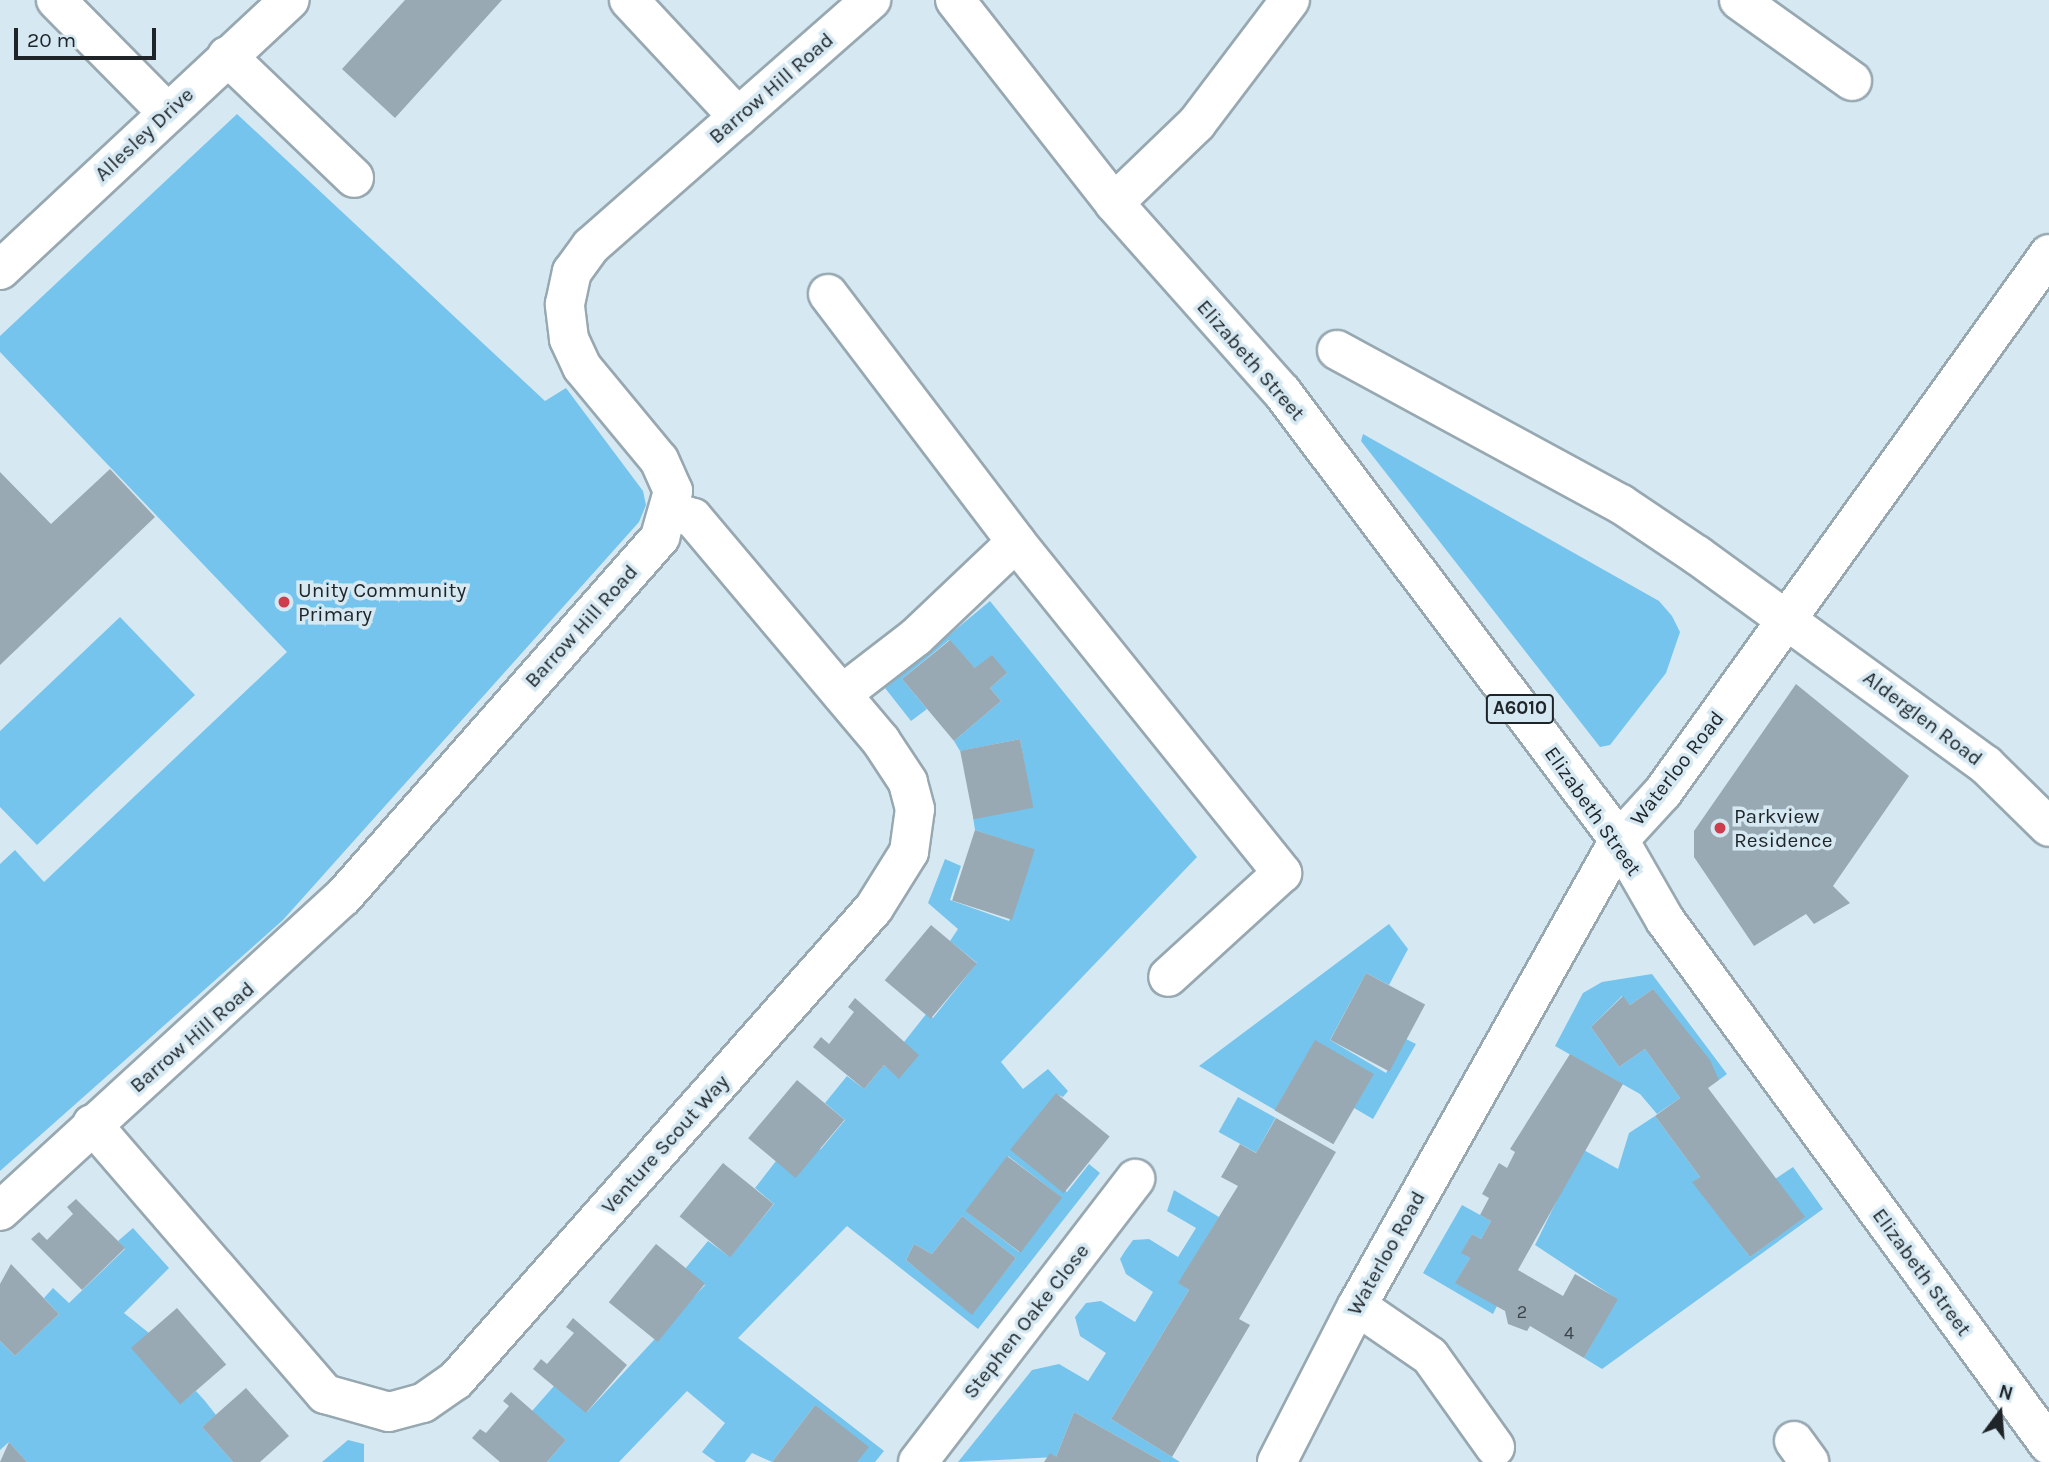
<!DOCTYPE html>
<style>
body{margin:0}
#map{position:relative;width:2049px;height:1462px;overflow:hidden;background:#d6e9f3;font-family:Karla,sans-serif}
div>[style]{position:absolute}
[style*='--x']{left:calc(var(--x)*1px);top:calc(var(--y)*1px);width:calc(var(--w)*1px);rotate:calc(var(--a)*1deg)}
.green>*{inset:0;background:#75c4ed;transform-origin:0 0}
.building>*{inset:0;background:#98a9b3;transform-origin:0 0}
.roads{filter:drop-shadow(2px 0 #97a8b1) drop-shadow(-2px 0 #97a8b1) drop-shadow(0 2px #97a8b1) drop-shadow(0 -2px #97a8b1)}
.minor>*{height:38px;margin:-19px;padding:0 19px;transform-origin:19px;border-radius:19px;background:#fff}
.major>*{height:38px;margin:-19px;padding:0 19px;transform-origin:19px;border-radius:19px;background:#fff}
.highway>*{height:38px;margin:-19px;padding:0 19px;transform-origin:19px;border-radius:19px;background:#fff}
.dots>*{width:19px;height:19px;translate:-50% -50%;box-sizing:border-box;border:4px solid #d6e9f3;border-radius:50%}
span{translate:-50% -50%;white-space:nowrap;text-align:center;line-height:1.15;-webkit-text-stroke:7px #d6e9f3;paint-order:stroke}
.number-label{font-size:18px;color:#3c454b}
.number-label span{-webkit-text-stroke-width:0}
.shield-label span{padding:2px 5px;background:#d6e9f3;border:2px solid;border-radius:5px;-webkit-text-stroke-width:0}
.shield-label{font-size:19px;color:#1e2428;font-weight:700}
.street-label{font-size:21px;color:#1e2428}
.poi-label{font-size:21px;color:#1e2428}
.left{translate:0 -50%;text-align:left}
.north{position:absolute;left:1965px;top:1378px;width:70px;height:70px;-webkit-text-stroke:5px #d6e9f3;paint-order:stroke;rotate:16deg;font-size:19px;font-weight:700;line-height:28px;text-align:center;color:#1e2428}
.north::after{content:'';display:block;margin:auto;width:24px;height:32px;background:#1e2428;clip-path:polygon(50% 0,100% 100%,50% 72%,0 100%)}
.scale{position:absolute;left:14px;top:28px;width:142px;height:32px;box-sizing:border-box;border:4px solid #1e2428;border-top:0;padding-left:9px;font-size:21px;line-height:24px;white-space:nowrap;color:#1e2428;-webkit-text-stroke:5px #d6e9f3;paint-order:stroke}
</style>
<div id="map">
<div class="green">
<i style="clip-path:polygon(237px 114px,545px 401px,566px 388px,643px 491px,646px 505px,639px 522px,283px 920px,0 1171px,0 864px,15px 850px,44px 882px,287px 652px,0 352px,0 336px)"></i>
<i style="clip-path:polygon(1363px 434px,1659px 601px,1672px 616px,1680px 632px,1666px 673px,1610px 745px,1600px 747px,1361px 441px)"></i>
<i style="clip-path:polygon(evenodd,990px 601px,1197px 857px,1001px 1062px,1023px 1089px,1048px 1069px,1068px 1091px,1063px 1097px,1056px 1094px,1012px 1150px,1067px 1192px,1089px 1164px,1100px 1173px,978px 1329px,847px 1226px,738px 1338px,884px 1451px,875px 1462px,857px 1462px,815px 1405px,772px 1462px,752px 1453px,745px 1462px,716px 1462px,702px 1452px,725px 1423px,687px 1391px,619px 1462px,547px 1462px,566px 1440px,532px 1411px,554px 1386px,587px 1412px,705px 1285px,685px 1269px,708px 1241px,730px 1257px,774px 1204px,755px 1188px,776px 1161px,821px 1149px,845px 1120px,825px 1103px,847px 1076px,864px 1089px,884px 1065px,899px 1078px,918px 1055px,904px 1042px,927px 1013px,933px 1018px,977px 963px,950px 941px,958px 929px,928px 903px,945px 859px,961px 866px,950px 900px,1009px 921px,1034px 850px,975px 830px,973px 817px,1032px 807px,1020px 739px,960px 751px,954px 741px,1001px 701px,990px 688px,1007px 673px,975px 668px,949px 640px,902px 679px,927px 709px,911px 721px,885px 688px,990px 601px,1008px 1156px,1061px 1197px,1019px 1252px,966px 1211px,1008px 1156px,990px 601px,962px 1216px,1016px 1258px,972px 1314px,906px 1260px,914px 1244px,932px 1254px,962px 1216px)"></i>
<i style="clip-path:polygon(120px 617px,195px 695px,37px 845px,0 807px,0 731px)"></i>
<i style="clip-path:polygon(1389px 924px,1408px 949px,1389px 985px,1366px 973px,1330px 1040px,1386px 1073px,1406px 1039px,1416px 1044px,1373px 1119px,1354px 1108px,1373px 1074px,1315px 1041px,1275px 1110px,1199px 1066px)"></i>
<i style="clip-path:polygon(1652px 974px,1727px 1074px,1719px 1080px,1653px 989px,1630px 1005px,1622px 996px,1591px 1027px,1619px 1067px,1645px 1049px,1680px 1098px,1657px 1114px,1640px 1094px,1555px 1046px,1583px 993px,1602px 982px)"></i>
<i style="left:1238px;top:1097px;width:43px;height:40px;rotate:29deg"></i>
<i style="clip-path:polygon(1655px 1116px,1700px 1177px,1693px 1182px,1750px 1257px,1804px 1217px,1775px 1179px,1793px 1167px,1823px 1209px,1602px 1369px,1584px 1358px,1617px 1299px,1535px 1245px,1582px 1149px,1618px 1169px,1629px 1133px)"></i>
<i style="clip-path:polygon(1174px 1190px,1219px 1217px,1179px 1283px,1189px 1290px,1111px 1419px,1180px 1462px,1163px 1462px,1074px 1412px,1056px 1457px,958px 1462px,1032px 1370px,1059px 1364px,1088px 1381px,1106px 1353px,1080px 1336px,1075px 1317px,1086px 1303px,1101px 1301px,1135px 1322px,1153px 1292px,1126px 1274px,1120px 1259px,1125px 1251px,1133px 1240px,1149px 1239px,1178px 1257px,1196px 1228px,1167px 1211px)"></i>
<i style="clip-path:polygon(1462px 1205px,1491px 1221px,1481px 1239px,1472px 1234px,1462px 1253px,1470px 1258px,1456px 1282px,1497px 1306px,1493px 1314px,1423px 1273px)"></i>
<i style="clip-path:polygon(133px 1228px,169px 1268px,124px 1313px,149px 1333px,132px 1348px,182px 1402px,196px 1391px,205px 1401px,216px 1415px,202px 1427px,233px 1462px,27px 1462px,9px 1442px,0 1450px,0 1341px,15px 1356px,59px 1314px,44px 1298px,53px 1288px,69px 1303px,125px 1249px,118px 1241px)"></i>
<i style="clip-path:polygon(348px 1440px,364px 1444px,364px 1462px,322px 1462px)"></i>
</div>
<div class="building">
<i style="clip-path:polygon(405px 0,502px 0,395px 118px,342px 69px)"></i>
<i style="clip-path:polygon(110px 469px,155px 517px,0 665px,0 472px,51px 524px)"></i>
<i style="clip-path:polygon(950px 640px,975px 668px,992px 655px,1007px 673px,990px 688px,1001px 701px,954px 741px,902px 679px)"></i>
<i style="clip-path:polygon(1796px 684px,1909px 776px,1833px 886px,1850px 903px,1814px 924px,1806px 914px,1754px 946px,1694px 857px,1694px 831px)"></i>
<i style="left:1020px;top:739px;width:70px;height:61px;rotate:79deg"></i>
<i style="left:975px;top:830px;width:63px;height:74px;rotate:18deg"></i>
<i style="left:931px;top:925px;width:60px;height:72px;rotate:40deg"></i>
<i style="left:1366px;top:973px;width:67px;height:76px;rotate:28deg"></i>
<i style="clip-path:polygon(1653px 989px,1710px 1060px,1719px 1080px,1708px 1088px,1805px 1217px,1750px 1257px,1692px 1182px,1700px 1177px,1655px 1116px,1680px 1098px,1645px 1049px,1619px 1067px,1591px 1027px,1623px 996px,1630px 1005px)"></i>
<i style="clip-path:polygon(855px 998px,919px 1055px,899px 1079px,884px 1065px,864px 1089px,813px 1047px,821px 1037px,829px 1044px,854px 1012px,848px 1007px)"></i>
<i style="left:1315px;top:1040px;width:68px;height:81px;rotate:30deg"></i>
<i style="clip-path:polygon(1570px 1054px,1623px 1084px,1518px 1270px,1563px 1296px,1575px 1274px,1618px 1299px,1584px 1358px,1530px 1326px,1527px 1331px,1508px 1324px,1505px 1311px,1455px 1283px,1470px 1258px,1461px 1253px,1472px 1234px,1481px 1239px,1491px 1221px,1480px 1215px,1489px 1198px,1482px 1194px,1499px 1163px,1507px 1168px,1515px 1152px,1510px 1149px)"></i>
<i style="left:797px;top:1080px;width:62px;height:76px;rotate:40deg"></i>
<i style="left:1056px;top:1093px;width:69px;height:73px;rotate:39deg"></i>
<i style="clip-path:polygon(1276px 1118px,1336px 1152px,1239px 1319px,1250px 1325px,1172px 1457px,1111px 1419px,1189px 1290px,1178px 1283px,1238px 1186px,1221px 1177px,1240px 1144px,1256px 1153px)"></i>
<i style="left:1007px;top:1156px;width:69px;height:69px;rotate:37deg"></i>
<i style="left:723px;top:1163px;width:65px;height:69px;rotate:39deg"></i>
<i style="clip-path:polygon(76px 1199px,125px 1248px,82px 1290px,31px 1239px,39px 1232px,47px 1240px,73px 1214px,67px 1207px)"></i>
<i style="clip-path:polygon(962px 1216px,1016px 1258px,972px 1315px,906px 1260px,914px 1244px,932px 1254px)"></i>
<i style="left:656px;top:1244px;width:63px;height:75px;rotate:39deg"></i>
<i style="clip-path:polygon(11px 1264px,59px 1314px,15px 1356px,0 1341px,0 1284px)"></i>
<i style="left:177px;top:1308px;width:75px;height:61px;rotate:49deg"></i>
<i style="clip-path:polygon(573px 1318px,627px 1365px,586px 1413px,533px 1369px,541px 1359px,547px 1364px,574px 1333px,566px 1327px)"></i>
<i style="clip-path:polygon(246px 1388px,289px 1436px,260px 1462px,233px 1462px,202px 1427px)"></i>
<i style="clip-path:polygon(511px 1392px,566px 1440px,547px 1462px,500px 1462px,472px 1438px,480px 1429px,486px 1433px,509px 1406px,503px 1401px)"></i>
<i style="clip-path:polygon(815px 1405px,869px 1447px,857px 1462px,772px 1462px)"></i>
<i style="clip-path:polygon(1074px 1412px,1163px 1462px,1044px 1462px,1050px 1453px,1056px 1457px)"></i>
<i style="clip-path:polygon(9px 1442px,27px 1462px,0 1462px)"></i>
</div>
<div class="roads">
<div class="minor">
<i style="--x:56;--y:0;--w:158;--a:45.3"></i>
<i style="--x:629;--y:0;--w:160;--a:47"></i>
<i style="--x:1739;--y:0;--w:139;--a:35.6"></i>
<i style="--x:227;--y:56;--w:176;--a:43.8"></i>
<i style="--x:1114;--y:203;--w:115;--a:-43.9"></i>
<i style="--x:1197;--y:123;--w:154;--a:-52.9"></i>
<i style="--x:0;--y:270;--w:396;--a:-43"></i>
<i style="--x:828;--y:294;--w:311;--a:52.8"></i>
<i style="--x:1016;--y:542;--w:425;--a:51.2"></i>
<i style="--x:1282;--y:873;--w:154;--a:137.6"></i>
<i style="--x:1337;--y:350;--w:323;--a:28.5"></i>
<i style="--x:1621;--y:504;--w:92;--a:33.9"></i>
<i style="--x:1697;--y:555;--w:357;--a:36"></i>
<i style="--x:1986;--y:765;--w:88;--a:44.5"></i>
<i style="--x:842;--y:694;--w:93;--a:-37.6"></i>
<i style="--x:916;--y:637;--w:138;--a:-43.5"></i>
<i style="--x:92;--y:1124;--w:357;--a:49.2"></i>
<i style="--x:325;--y:1394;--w:66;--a:15.7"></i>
<i style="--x:389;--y:1412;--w:35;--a:-15"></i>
<i style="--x:423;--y:1403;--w:40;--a:-34.9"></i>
<i style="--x:456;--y:1380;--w:630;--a:-48.47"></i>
<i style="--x:874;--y:908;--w:66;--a:-58"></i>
<i style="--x:909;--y:852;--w:43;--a:-82.1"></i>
<i style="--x:915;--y:809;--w:28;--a:-105"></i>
<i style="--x:908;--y:782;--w:49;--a:-123.4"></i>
<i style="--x:881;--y:741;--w:292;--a:-130.1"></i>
<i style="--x:693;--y:518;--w:22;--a:-162"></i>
<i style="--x:0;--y:1211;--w:465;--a:-42.5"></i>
<i style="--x:343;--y:897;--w:480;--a:-48.6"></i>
<i style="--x:660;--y:537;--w:48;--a:-74.2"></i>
<i style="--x:673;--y:491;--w:34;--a:-114"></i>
<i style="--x:659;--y:460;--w:121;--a:-129.6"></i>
<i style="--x:582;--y:367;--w:31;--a:-115"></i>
<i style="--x:569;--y:339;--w:35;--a:-97"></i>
<i style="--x:565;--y:304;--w:33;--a:-78"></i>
<i style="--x:572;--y:272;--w:32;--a:-54"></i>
<i style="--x:591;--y:246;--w:373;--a:-41.3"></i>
<i style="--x:1357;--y:1306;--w:88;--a:34.4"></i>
<i style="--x:1430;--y:1356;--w:112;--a:54.5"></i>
<i style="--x:1794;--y:1441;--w:26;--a:54"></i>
<i style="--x:918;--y:1462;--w:357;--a:-52.5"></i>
</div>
<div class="major">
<i style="--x:1277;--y:1462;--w:175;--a:-62.9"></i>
<i style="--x:1357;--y:1306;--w:535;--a:-60.65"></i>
<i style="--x:1619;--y:840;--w:65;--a:-47.5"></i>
<i style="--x:1663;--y:792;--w:662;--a:-54.34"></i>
</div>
<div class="highway">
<i style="--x:955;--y:0;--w:258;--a:51.9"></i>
<i style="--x:1114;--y:203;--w:253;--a:48.4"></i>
<i style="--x:1282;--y:392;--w:561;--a:53.05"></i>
<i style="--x:1619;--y:840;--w:92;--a:60.1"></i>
<i style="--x:1665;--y:920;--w:650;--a:53.82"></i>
</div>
</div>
<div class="dots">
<i style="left:284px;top:602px;background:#cd3d4e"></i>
<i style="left:1720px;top:828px;background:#cd3d4e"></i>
</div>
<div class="number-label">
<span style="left:1522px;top:1312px">2</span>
<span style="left:1569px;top:1333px">4</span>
</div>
<div class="shield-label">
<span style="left:1520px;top:709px">A6010</span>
</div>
<div class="street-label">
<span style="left:771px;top:88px;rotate:-41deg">Barrow Hill Road</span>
<span style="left:144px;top:134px;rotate:-43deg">Allesley Drive</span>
<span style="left:1251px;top:360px;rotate:49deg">Elizabeth Street</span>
<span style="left:581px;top:626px;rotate:-48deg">Barrow Hill Road</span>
<span style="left:1923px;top:718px;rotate:37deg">Alderglen Road</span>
<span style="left:1677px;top:768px;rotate:-52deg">Waterloo Road</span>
<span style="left:1593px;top:811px;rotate:55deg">Elizabeth Street</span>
<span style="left:192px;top:1037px;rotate:-41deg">Barrow Hill Road</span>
<span style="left:665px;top:1144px;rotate:-48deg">Venture Scout Way</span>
<span style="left:1386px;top:1253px;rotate:-61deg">Waterloo Road</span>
<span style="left:1922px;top:1272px;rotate:54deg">Elizabeth Street</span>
<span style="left:1026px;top:1321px;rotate:-52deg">Stephen Oake Close</span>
</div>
<div class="poi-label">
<span class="left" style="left:298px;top:602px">Unity Community<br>Primary</span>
<span class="left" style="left:1734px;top:828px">Parkview<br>Residence</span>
</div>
<div class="north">N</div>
<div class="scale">20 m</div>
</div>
